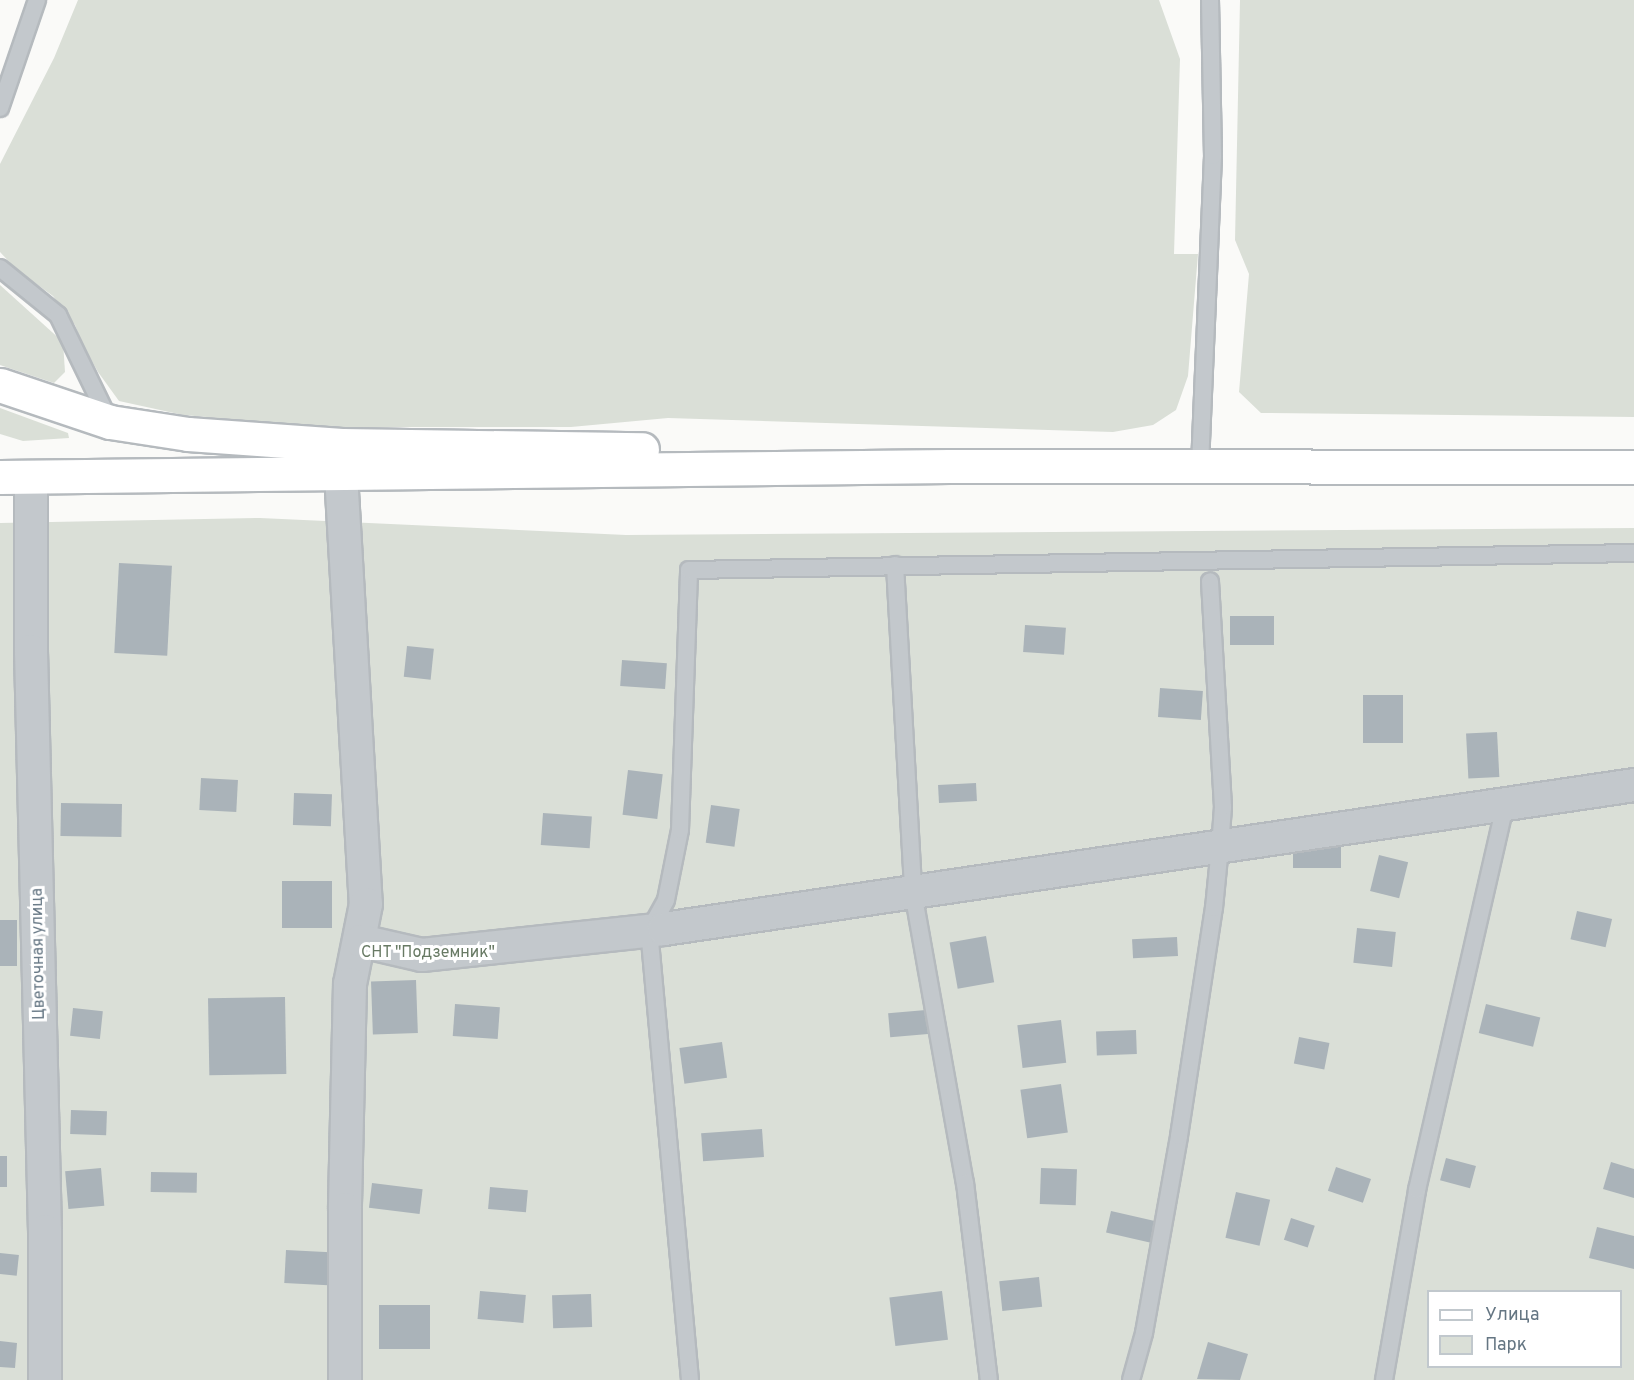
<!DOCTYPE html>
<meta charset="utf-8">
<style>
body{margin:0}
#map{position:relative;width:1634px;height:1380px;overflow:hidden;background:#fafaf8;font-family:Overpass,sans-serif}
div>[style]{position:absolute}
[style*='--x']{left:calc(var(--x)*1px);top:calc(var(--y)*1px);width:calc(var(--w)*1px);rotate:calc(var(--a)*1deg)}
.green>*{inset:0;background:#dadfd7}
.building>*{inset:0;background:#aab3b9;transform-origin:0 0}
.roads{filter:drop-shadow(2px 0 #b5babe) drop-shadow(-2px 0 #b5babe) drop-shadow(0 2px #b5babe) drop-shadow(0 -2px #b5babe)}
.service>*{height:16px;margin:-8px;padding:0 8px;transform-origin:8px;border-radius:8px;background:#c3c8cc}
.minor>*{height:32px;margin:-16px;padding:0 16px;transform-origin:16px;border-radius:16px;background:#c3c8cc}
.primary>*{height:33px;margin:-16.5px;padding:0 16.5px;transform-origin:16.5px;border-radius:16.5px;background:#fff}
span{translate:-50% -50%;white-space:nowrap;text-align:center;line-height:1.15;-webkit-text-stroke:6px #fff;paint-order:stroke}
.park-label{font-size:16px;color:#687a64}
.street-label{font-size:16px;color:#657683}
.legend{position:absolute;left:1427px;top:1290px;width:195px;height:78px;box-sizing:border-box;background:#fff;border:2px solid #c1c8cd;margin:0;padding:8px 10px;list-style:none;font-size:18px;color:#657683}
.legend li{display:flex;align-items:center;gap:12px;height:30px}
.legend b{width:30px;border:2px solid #c1c8cd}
</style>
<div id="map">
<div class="green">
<i style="clip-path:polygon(78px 0,1159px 0,1180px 59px,1174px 254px,1198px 254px,1188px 376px,1176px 410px,1153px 425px,1113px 432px,668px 418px,571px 427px,323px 427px,183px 415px,119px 401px,98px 372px,82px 343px,75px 325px,53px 296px,17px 270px,0 252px,0 164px,54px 58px)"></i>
<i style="clip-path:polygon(1240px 0,1634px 0,1634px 417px,1261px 413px,1239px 392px,1249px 274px,1235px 240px)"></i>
<i style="clip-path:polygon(0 285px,63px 342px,65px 372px,54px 383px,0 365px)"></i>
<i style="clip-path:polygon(0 408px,68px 433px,69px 438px,23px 441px,0 434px)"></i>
<i style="clip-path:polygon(evenodd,260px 518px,626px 535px,1634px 528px,1634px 1380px,0 1380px,0 523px,260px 518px,1428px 1292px,1620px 1292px,1620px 1366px,1428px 1366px,1428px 1292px)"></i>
</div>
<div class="building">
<i style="left:119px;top:563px;width:53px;height:90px;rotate:3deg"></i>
<i style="left:1230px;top:616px;width:44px;height:29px"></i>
<i style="left:1025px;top:625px;width:41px;height:27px;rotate:4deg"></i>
<i style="left:407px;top:646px;width:27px;height:31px;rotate:6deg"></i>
<i style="left:622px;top:660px;width:45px;height:26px;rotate:4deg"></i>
<i style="left:1160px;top:688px;width:43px;height:29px;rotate:4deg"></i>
<i style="left:1363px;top:695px;width:40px;height:48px"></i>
<i style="left:1497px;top:732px;width:45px;height:31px;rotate:87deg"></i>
<i style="left:628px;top:770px;width:35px;height:45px;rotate:7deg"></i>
<i style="left:201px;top:778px;width:37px;height:32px;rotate:3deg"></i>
<i style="left:976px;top:783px;width:18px;height:38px;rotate:87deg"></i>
<i style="left:294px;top:793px;width:38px;height:32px;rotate:2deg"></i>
<i style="left:61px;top:803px;width:61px;height:33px;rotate:1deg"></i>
<i style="left:711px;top:805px;width:29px;height:38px;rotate:8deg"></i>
<i style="left:543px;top:813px;width:49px;height:32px;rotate:4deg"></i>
<i style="left:1293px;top:842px;width:48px;height:26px"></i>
<i style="left:1379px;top:855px;width:30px;height:37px;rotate:14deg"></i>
<i style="left:282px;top:881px;width:50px;height:47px"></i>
<i style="left:1577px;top:911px;width:36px;height:29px;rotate:13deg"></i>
<i style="left:0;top:920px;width:17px;height:46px"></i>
<i style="left:1357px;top:928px;width:39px;height:35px;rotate:6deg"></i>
<i style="left:986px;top:936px;width:47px;height:37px;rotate:80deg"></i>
<i style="left:1177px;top:937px;width:19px;height:45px;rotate:87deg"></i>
<i style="left:416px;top:980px;width:53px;height:45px;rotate:88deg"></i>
<i style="left:285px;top:997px;width:77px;height:77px;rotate:89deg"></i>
<i style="left:455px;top:1004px;width:45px;height:32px;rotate:4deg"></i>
<i style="left:1486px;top:1004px;width:56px;height:30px;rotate:14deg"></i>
<i style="left:73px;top:1008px;width:30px;height:28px;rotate:6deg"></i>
<i style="left:926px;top:1010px;width:24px;height:38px;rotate:85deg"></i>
<i style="left:1061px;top:1020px;width:43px;height:44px;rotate:83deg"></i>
<i style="left:1136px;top:1030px;width:24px;height:40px;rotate:88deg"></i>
<i style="left:1299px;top:1037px;width:31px;height:27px;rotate:11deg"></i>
<i style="left:722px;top:1042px;width:36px;height:43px;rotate:82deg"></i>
<i style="left:1061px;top:1084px;width:49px;height:41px;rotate:82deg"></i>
<i style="left:71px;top:1110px;width:36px;height:24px;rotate:2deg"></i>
<i style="left:762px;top:1129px;width:28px;height:61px;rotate:86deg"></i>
<i style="left:0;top:1156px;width:7px;height:31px"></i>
<i style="left:1446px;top:1158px;width:31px;height:23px;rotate:15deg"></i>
<i style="clip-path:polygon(1611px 1162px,1634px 1169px,1634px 1198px,1603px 1189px)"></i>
<i style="left:1336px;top:1167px;width:37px;height:25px;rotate:19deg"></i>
<i style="left:101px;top:1168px;width:38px;height:36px;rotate:85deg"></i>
<i style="left:1041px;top:1168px;width:36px;height:36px;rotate:2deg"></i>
<i style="left:151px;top:1172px;width:46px;height:20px;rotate:1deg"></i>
<i style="left:372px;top:1183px;width:51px;height:25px;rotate:7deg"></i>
<i style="left:490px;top:1187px;width:38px;height:22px;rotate:5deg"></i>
<i style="left:1236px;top:1192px;width:35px;height:47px;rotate:13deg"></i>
<i style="left:1111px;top:1211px;width:46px;height:22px;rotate:13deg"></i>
<i style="left:1291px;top:1218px;width:25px;height:23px;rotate:18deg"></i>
<i style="clip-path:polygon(1597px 1227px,1634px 1236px,1634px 1269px,1589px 1258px)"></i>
<i style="left:286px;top:1250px;width:44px;height:33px;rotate:3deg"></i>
<i style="left:0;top:1253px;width:19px;height:21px;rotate:6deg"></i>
<i style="left:1039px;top:1277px;width:30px;height:40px;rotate:84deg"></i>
<i style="left:480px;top:1291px;width:46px;height:28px;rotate:5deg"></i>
<i style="left:942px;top:1291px;width:49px;height:53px;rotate:83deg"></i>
<i style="left:591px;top:1294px;width:33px;height:39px;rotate:88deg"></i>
<i style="left:379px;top:1305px;width:51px;height:44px"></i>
<i style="clip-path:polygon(0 1341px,17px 1343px,15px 1368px,0 1367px)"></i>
<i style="clip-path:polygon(1208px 1342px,1248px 1354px,1240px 1380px,1197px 1379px)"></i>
</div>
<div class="roads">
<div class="service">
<i style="--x:0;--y:108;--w:114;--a:-71.1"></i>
<i style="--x:0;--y:268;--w:75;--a:39"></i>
<i style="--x:58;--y:315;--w:117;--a:64.1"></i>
<i style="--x:1200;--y:466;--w:310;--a:-87.6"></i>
<i style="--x:1213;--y:156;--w:156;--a:-91.1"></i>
<i style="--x:895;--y:565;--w:327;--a:86.8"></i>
<i style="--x:913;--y:892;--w:296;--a:79.9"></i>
<i style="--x:965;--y:1183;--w:198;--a:83.1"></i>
<i style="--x:690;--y:1380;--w:451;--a:-95.2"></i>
<i style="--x:649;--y:931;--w:35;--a:-61"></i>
<i style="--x:666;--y:900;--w:71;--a:-78.7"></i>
<i style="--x:680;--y:830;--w:260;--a:-88"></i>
<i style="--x:689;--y:570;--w:945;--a:-1.03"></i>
<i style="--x:1131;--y:1380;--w:49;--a:-74.5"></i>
<i style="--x:1144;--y:1333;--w:200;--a:-79.9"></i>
<i style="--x:1179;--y:1136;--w:231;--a:-81.3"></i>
<i style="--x:1214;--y:908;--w:61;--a:-84.4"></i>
<i style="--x:1220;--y:847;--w:40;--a:-85.7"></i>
<i style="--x:1223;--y:807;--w:226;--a:-93.3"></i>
<i style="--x:1384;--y:1380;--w:193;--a:-80.1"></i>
<i style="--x:1417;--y:1190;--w:394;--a:-77.1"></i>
</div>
<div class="minor">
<i style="--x:341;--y:474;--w:431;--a:86.7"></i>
<i style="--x:366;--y:904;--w:82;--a:101.3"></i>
<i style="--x:350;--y:984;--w:225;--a:91.3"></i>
<i style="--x:345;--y:1209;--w:171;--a:90"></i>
<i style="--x:31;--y:477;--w:174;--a:90"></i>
<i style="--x:31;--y:651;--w:580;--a:88.62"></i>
<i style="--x:45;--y:1231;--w:149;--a:90"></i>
<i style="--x:361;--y:941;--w:63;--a:12.9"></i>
<i style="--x:422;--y:955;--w:243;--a:-6.1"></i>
<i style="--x:664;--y:929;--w:981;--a:-8.44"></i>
</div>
<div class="primary">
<i style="--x:0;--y:385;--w:116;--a:18.6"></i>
<i style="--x:110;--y:422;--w:79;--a:8.7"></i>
<i style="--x:188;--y:434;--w:154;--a:4.1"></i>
<i style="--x:342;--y:445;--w:300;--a:0.8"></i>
<i style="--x:0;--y:477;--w:949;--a:-0.66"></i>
<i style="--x:949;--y:466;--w:685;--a:0.08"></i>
</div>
</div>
<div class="park-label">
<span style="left:428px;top:953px">СНТ "Подземник"</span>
</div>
<div class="street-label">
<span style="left:39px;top:954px;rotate:-91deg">Цветочная улица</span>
</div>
<ul class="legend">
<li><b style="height:8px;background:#fff"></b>Улица</li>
<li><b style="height:16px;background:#dadfd7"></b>Парк</li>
</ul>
</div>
